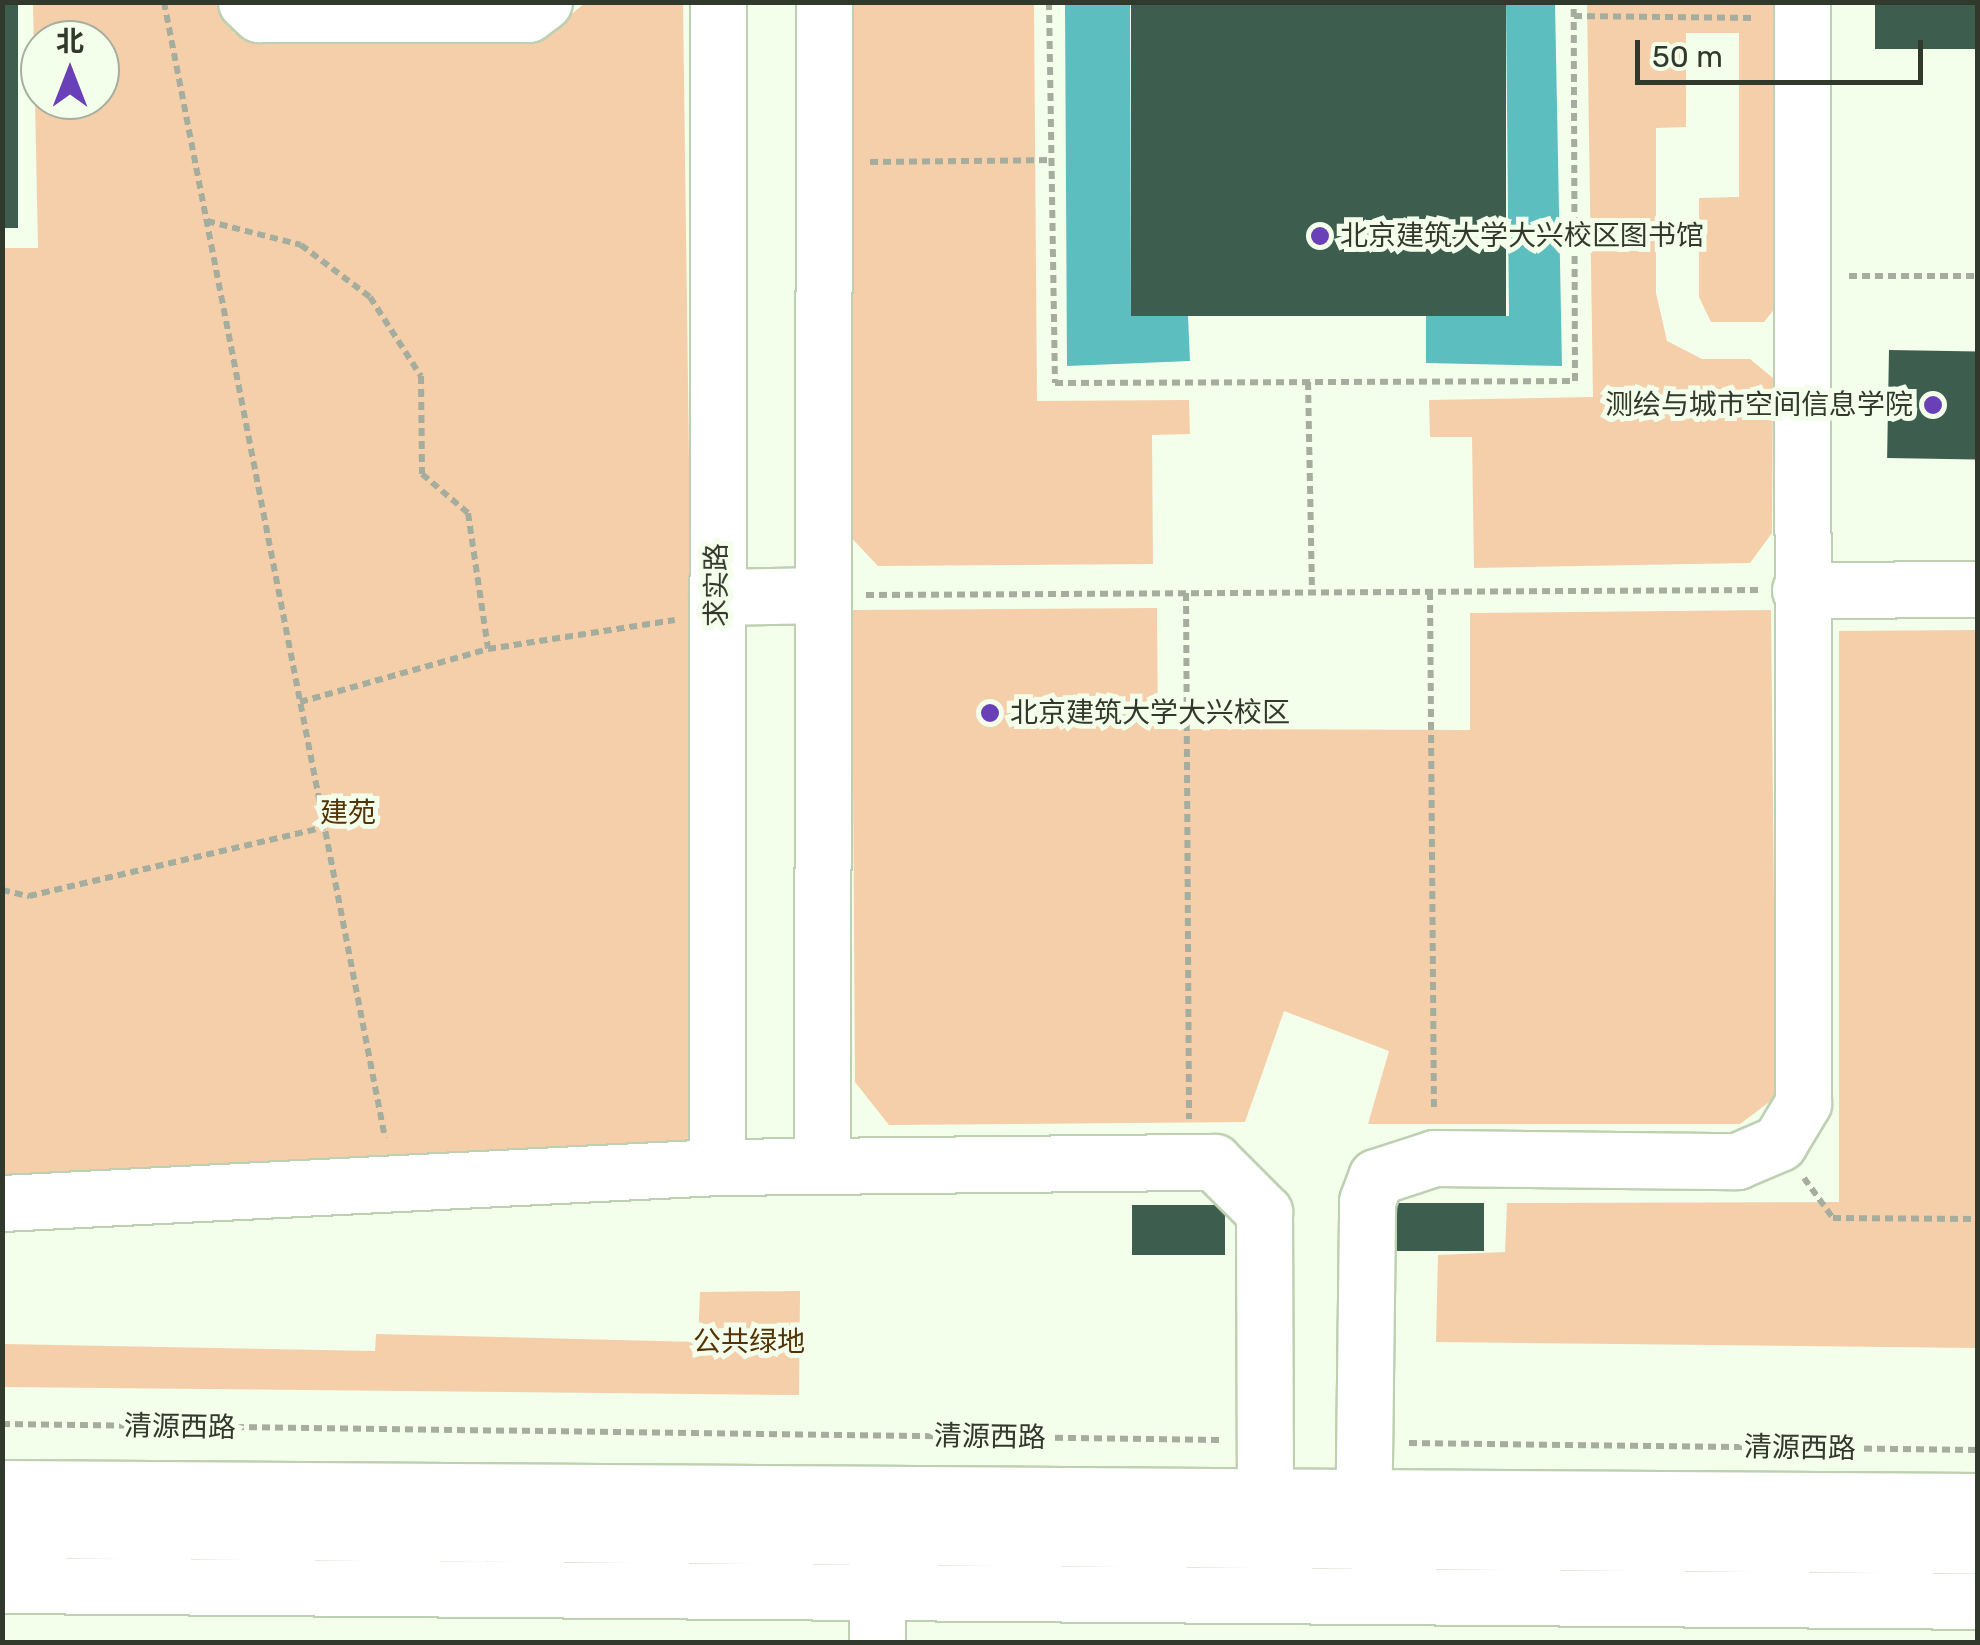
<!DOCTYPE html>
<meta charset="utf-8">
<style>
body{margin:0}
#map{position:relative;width:1980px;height:1645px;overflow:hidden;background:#f3feeb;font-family:Rubik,"Noto Sans SC",sans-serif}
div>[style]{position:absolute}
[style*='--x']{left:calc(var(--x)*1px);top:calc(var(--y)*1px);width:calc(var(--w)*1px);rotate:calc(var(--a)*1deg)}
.green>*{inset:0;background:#f4cfaa}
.water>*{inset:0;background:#5dbec0}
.building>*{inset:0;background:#3d5e4f;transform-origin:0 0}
.path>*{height:6px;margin-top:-3px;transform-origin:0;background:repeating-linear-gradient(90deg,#a5ae9e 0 8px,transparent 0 13px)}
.roads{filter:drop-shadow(2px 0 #bed0b2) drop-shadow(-2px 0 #bed0b2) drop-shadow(0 2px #bed0b2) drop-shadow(0 -2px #bed0b2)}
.minor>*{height:55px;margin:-27.5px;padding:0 27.5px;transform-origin:27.5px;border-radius:27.5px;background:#fff}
.major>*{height:55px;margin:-27.5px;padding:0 27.5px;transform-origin:27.5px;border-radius:27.5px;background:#fff}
.dots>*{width:28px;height:28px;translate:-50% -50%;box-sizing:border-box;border:5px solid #f3feeb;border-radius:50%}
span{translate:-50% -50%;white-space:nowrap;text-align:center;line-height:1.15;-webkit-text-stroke:10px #f3feeb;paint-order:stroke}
.poi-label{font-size:28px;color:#31382c}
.left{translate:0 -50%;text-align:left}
.right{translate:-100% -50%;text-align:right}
.street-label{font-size:28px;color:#31382c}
.park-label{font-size:28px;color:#543306}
.frame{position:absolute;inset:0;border:5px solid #31382c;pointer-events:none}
.north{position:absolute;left:20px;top:20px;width:100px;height:100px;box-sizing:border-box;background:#f3feeb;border:2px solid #a5af9f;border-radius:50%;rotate:0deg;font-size:28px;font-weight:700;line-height:40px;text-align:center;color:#31382c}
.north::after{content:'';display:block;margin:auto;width:35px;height:45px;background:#6a40b8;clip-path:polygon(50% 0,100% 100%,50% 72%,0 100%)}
.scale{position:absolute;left:1635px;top:40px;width:288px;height:45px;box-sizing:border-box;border:5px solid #31382c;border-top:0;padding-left:12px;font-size:30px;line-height:35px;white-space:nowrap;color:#31382c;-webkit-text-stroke:8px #f3feeb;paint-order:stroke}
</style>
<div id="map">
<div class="green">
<i style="clip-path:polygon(evenodd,33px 3px,215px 3px,234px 33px,546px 35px,585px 3px,683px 3px,698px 1145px,3px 1178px,2px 248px,38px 248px,33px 3px,40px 40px,100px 40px,100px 100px,40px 100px,40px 40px)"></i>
<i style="clip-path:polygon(845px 3px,1034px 3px,1037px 401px,1189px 400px,1190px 434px,1152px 435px,1153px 564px,878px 566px,843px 529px)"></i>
<i style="clip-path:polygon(1587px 3px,1783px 3px,1784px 297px,1764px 322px,1711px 322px,1699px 297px,1699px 198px,1739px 197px,1739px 33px,1686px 33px,1686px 127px,1656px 128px,1656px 293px,1667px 341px,1702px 359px,1750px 359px,1773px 378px,1772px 533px,1750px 563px,1474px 568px,1472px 437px,1430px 437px,1429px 400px,1593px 397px)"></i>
<i style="clip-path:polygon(1157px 608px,1158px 729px,1470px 730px,1470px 613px,1771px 610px,1776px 1097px,1740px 1124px,1368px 1124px,1389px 1051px,1284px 1011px,1245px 1122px,889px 1125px,855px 1082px,852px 610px)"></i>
<i style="clip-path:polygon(1977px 630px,1977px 1348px,1436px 1342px,1438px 1255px,1505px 1252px,1507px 1203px,1839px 1202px,1839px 631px)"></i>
<i style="clip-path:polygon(800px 1291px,799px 1395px,3px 1387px,3px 1344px,375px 1351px,376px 1334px,698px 1342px,700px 1292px)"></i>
</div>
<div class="water">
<i style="clip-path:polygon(1065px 3px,1130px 3px,1131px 316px,1188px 316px,1190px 361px,1067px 366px)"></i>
<i style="clip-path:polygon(1506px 3px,1555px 3px,1562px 366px,1426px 363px,1426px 316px,1509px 316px)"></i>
</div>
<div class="building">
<i style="left:2px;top:2px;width:16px;height:226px"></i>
<i style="left:1131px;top:2px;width:375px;height:314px"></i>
<i style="left:1875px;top:2px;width:103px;height:47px"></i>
<i style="left:1889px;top:350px;width:89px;height:108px;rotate:1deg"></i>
<i style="left:1383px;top:1203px;width:101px;height:48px"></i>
<i style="left:1132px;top:1205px;width:93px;height:50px"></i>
</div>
<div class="path">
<i style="--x:164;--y:2;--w:1157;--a:78.99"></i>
<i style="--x:1049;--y:2;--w:381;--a:89.1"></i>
<i style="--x:1055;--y:383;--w:520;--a:-0.22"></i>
<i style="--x:1575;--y:381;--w:379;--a:-90.2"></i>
<i style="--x:1574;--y:16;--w:181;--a:0.6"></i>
<i style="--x:870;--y:162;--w:181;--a:-0.6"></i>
<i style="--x:207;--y:221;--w:97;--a:14.3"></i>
<i style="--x:301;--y:245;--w:86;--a:37"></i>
<i style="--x:370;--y:297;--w:94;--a:57.2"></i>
<i style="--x:421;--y:376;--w:98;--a:89.4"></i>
<i style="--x:422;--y:474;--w:60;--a:40.3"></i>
<i style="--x:468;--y:513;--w:137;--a:81.6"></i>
<i style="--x:1849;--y:276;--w:129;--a:0"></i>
<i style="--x:1308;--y:382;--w:211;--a:88.9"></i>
<i style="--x:1430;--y:592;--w:520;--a:89.56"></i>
<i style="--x:1186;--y:593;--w:526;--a:89.67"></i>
<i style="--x:866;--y:595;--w:892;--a:-0.32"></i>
<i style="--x:300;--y:702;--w:195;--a:-15.7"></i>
<i style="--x:488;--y:649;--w:189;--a:-8.8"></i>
<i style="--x:2;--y:890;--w:28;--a:13"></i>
<i style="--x:29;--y:896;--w:304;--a:-13.1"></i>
<i style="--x:1804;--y:1178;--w:49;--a:54.1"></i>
<i style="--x:1833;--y:1218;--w:145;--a:0.4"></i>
<i style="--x:2;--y:1424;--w:1219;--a:0.75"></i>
<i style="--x:1409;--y:1443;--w:569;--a:0.7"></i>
</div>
<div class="roads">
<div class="minor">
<i style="--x:246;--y:2;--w:18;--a:43"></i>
<i style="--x:259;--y:14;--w:269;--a:0"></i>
<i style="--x:528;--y:14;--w:20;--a:-37"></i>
<i style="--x:1800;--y:590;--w:178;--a:-0.3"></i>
<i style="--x:717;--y:597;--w:106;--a:-1.1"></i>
<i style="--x:822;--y:1166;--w:1164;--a:-89.9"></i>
<i style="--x:717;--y:1167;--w:1165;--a:-89.95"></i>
<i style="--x:2;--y:1203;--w:716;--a:-2.88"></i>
<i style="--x:717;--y:1167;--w:497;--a:-0.6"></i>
<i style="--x:1214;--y:1162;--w:71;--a:45"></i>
<i style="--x:1264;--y:1212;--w:331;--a:89.8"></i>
<i style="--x:1363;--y:1543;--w:342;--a:-89.3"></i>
<i style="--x:1367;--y:1201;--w:26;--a:-69"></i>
<i style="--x:1376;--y:1177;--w:61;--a:-18.1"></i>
<i style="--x:1434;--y:1158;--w:303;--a:0.6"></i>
<i style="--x:1737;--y:1161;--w:46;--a:-23.2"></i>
<i style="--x:1779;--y:1143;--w:47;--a:-59"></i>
<i style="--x:1803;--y:1103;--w:1101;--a:-90.05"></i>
<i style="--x:877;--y:1556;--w:86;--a:90"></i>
<i style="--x:2;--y:1585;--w:1976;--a:0.46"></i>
</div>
<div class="major">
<i style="--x:2;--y:1488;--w:1976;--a:0.38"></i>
<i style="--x:2;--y:1530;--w:1976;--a:0.46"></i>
</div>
</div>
<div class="dots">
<i style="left:1320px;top:236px;background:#6a40b8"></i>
<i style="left:1933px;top:405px;background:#6a40b8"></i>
<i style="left:990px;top:713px;background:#6a40b8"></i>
</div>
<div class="poi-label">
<span class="left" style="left:1340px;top:236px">北京建筑大学大兴校区图书馆</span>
<span class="right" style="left:1913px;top:405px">测绘与城市空间信息学院</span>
<span class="left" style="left:1010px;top:713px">北京建筑大学大兴校区</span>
</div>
<div class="street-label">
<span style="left:717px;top:585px;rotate:-90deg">求实路</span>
<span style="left:180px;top:1427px;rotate:1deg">清源西路</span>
<span style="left:990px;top:1437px;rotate:1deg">清源西路</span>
<span style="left:1800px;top:1448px;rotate:1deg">清源西路</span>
</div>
<div class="park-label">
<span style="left:348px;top:813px">建苑</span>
<span style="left:749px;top:1342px">公共绿地</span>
</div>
<div class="frame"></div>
<div class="north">北</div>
<div class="scale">50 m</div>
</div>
